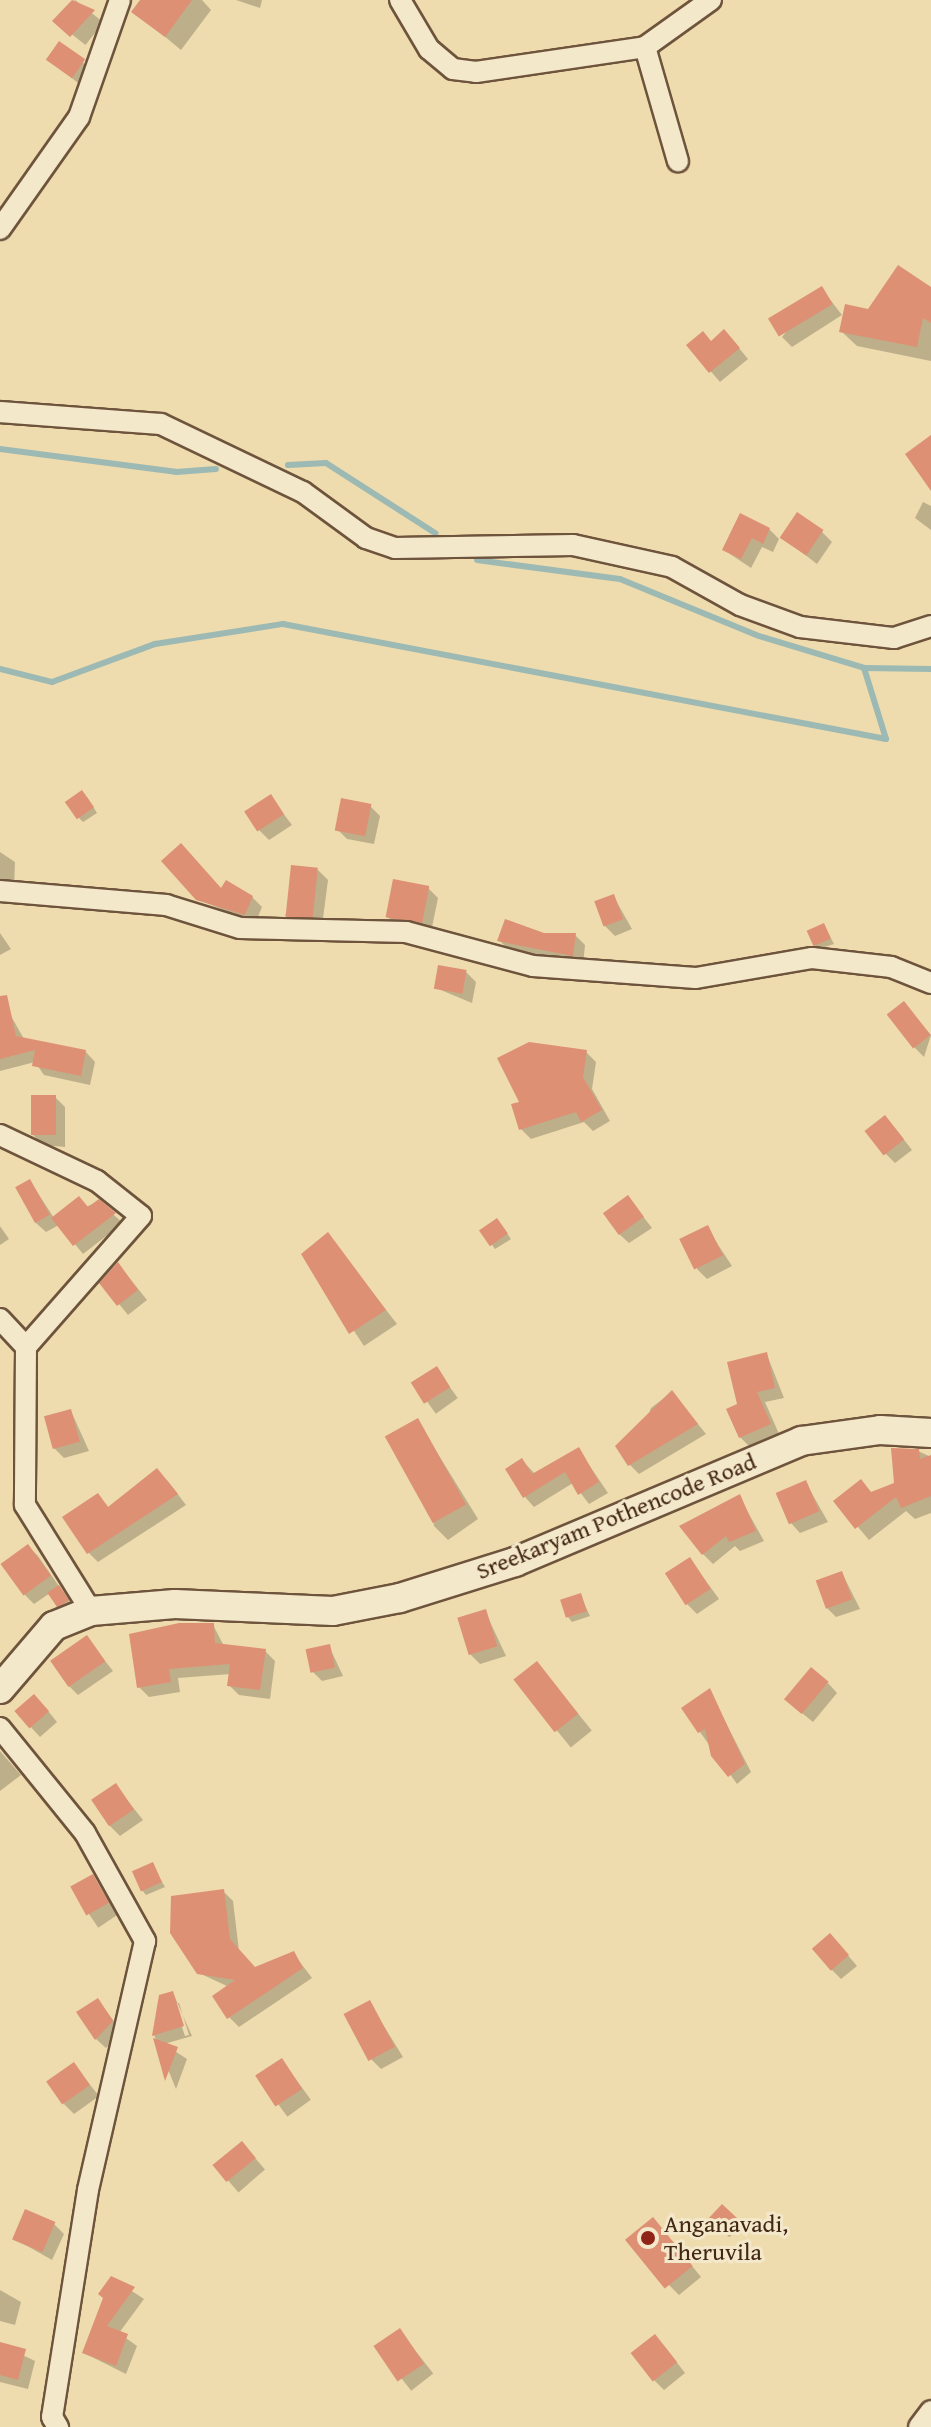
<!DOCTYPE html>
<style>
body{margin:0}
#map{position:relative;width:931px;height:2427px;overflow:hidden;background:#eedbae;font-family:"Gentium Book Plus",serif}
div>[style]{position:absolute}
[style*='--x']{left:calc(var(--x)*1px);top:calc(var(--y)*1px);width:calc(var(--w)*1px);rotate:calc(var(--a)*1deg)}
.shadow>*{inset:0;background:#0003;transform-origin:0 0}
.stream>*{height:6px;margin:-3px;padding:0 3px;transform-origin:3px;border-radius:3px;background:#9cb9b3}
.building>*{inset:0;background:#dd9074;transform-origin:0 0}
.roads{filter:drop-shadow(2px 0 #6e543c) drop-shadow(-2px 0 #6e543c) drop-shadow(0 2px #6e543c) drop-shadow(0 -2px #6e543c)}
.street>*{height:20px;margin:-10px;padding:0 10px;transform-origin:10px;border-radius:10px;background:#f4e8ca}
.secondary>*{height:28px;margin:-14px;padding:0 14px;transform-origin:14px;border-radius:14px;background:#f4e8ca}
.dots>*{width:22px;height:22px;translate:-50% -50%;box-sizing:border-box;border:4px solid #f4e8ca;border-radius:50%}
span{translate:-50% -50%;white-space:nowrap;text-align:center;line-height:1.15;-webkit-text-stroke:6px #f4e8ca;paint-order:stroke}
.street-label{font-size:24px;color:#432716}
.poi-label{font-size:24px;color:#432716}
.left{translate:0 -50%;text-align:left}
</style>
<div id="map">
<div class="shadow">
<i style="left:75px;top:0;width:36px;height:29px;rotate:38deg"></i>
<i style="clip-path:polygon(142px 0,202px 0,211px 10px,181px 50px,134px 11px)"></i>
<i style="clip-path:polygon(236px 0,262px 0,260px 8px)"></i>
<i style="left:59px;top:44px;width:44px;height:19px;rotate:38deg"></i>
<i style="clip-path:polygon(821px 288px,842px 315px,792px 347px,782px 337px)"></i>
<i style="clip-path:polygon(931px 289px,931px 361px,857px 346px,841px 331px)"></i>
<i style="clip-path:polygon(734px 342px,748px 359px,720px 382px,689px 346px)"></i>
<i style="clip-path:polygon(923px 502px,931px 506px,931px 530px,915px 518px)"></i>
<i style="clip-path:polygon(769px 529px,779px 539px,773px 552px,762px 547px,751px 568px,724px 550px)"></i>
<i style="clip-path:polygon(822px 532px,832px 542px,817px 564px,782px 537px)"></i>
<i style="clip-path:polygon(270px 796px,292px 825px,269px 840px,259px 830px)"></i>
<i style="clip-path:polygon(87px 797px,97px 813px,83px 822px,79px 818px)"></i>
<i style="clip-path:polygon(370px 806px,380px 816px,374px 844px,347px 839px,337px 829px)"></i>
<i style="clip-path:polygon(0 852px,15px 862px,14px 888px,0 888px)"></i>
<i style="clip-path:polygon(318px 870px,328px 880px,322px 926px,295px 925px,285px 915px)"></i>
<i style="clip-path:polygon(428px 888px,438px 898px,431px 932px,397px 926px,387px 916px)"></i>
<i style="clip-path:polygon(222px 891px,252px 897px,262px 907px,255px 924px,198px 899px)"></i>
<i style="clip-path:polygon(614px 897px,632px 929px,615px 936px,605px 926px)"></i>
<i style="clip-path:polygon(824px 925px,834px 944px,818px 949px,814px 944px)"></i>
<i style="clip-path:polygon(0 933px,11px 949px,0 955px)"></i>
<i style="clip-path:polygon(544px 935px,575px 935px,585px 945px,583px 965px,509px 950px,499px 940px)"></i>
<i style="clip-path:polygon(466px 972px,476px 982px,472px 1003px,436px 988px)"></i>
<i style="clip-path:polygon(904px 1003px,931px 1035px,924px 1057px,914px 1047px)"></i>
<i style="clip-path:polygon(11px 1016px,24px 1039px,85px 1051px,95px 1062px,90px 1085px,44px 1075px,35px 1062px,0 1071px,0 1019px)"></i>
<i style="clip-path:polygon(586px 1052px,596px 1062px,592px 1089px,610px 1121px,593px 1131px,584px 1122px,531px 1139px,521px 1129px,522px 1103px)"></i>
<i style="clip-path:polygon(55px 1097px,65px 1107px,65px 1147px,43px 1145px,33px 1135px)"></i>
<i style="clip-path:polygon(895px 1128px,912px 1150px,895px 1163px,885px 1153px)"></i>
<i style="clip-path:polygon(30px 1181px,54px 1218px,99px 1202px,123px 1223px,83px 1254px,59px 1225px,46px 1232px,36px 1223px)"></i>
<i style="clip-path:polygon(628px 1197px,652px 1228px,629px 1243px,619px 1234px)"></i>
<i style="clip-path:polygon(501px 1225px,511px 1239px,495px 1249px,482px 1231px)"></i>
<i style="clip-path:polygon(0 1226px,9px 1239px,0 1245px)"></i>
<i style="clip-path:polygon(707px 1228px,732px 1266px,707px 1279px,697px 1269px)"></i>
<i style="clip-path:polygon(328px 1235px,397px 1324px,364px 1346px,303px 1254px)"></i>
<i style="clip-path:polygon(127px 1275px,147px 1300px,128px 1315px,102px 1283px)"></i>
<i style="clip-path:polygon(767px 1355px,784px 1398px,765px 1402px,779px 1434px,750px 1447px,740px 1437px,739px 1406px)"></i>
<i style="left:436px;top:1368px;width:37px;height:27px;rotate:54deg"></i>
<i style="clip-path:polygon(672px 1392px,706px 1434px,639px 1474px,629px 1464px,651px 1408px)"></i>
<i style="clip-path:polygon(71px 1411px,89px 1451px,64px 1458px,54px 1448px)"></i>
<i style="clip-path:polygon(417px 1420px,478px 1519px,448px 1540px,434px 1526px)"></i>
<i style="clip-path:polygon(579px 1450px,608px 1493px,589px 1504px,573px 1483px,534px 1507px,525px 1497px,522px 1460px,535px 1474px)"></i>
<i style="clip-path:polygon(918px 1451px,931px 1457px,931px 1513px,915px 1519px,906px 1511px,869px 1540px,836px 1501px,860px 1481px,872px 1493px,896px 1484px)"></i>
<i style="clip-path:polygon(167px 1480px,186px 1505px,98px 1562px,88px 1552px,98px 1495px,110px 1509px)"></i>
<i style="clip-path:polygon(806px 1483px,828px 1522px,800px 1533px,791px 1523px)"></i>
<i style="clip-path:polygon(739px 1496px,764px 1541px,740px 1551px,735px 1546px,713px 1564px,703px 1554px)"></i>
<i style="clip-path:polygon(28px 1546px,38px 1556px,72px 1605px,62px 1610px,50px 1593px,34px 1604px,24px 1594px,3px 1563px)"></i>
<i style="clip-path:polygon(690px 1559px,719px 1599px,697px 1614px,687px 1604px)"></i>
<i style="clip-path:polygon(842px 1573px,860px 1609px,836px 1617px,826px 1607px)"></i>
<i style="clip-path:polygon(580px 1595px,590px 1616px,572px 1622px,568px 1617px)"></i>
<i style="clip-path:polygon(485px 1611px,506px 1656px,480px 1664px,470px 1654px)"></i>
<i style="clip-path:polygon(213px 1625px,224px 1646px,265px 1651px,275px 1661px,270px 1699px,239px 1695px,229px 1685px,231px 1674px,178px 1678px,180px 1692px,149px 1697px,139px 1687px)"></i>
<i style="clip-path:polygon(87px 1638px,113px 1671px,78px 1695px,68px 1685px)"></i>
<i style="clip-path:polygon(329px 1646px,343px 1676px,322px 1681px,312px 1671px)"></i>
<i style="left:537px;top:1663px;width:87px;height:27px;rotate:51deg"></i>
<i style="clip-path:polygon(828px 1683px,837px 1693px,813px 1722px,797px 1709px)"></i>
<i style="clip-path:polygon(709px 1690px,751px 1772px,737px 1784px,700px 1732px)"></i>
<i style="clip-path:polygon(44px 1706px,57px 1722px,40px 1737px,17px 1712px)"></i>
<i style="clip-path:polygon(0 1751px,21px 1775px,0 1791px)"></i>
<i style="clip-path:polygon(116px 1786px,143px 1820px,120px 1836px,110px 1826px)"></i>
<i style="clip-path:polygon(152px 1865px,165px 1887px,146px 1895px,142px 1890px)"></i>
<i style="left:93px;top:1877px;width:45px;height:24px;rotate:56deg"></i>
<i style="clip-path:polygon(223px 1891px,233px 1901px,239px 1951px,255px 1969px,293px 1953px,312px 1978px,239px 2027px,229px 2017px,229px 1987px,199px 1973px)"></i>
<i style="clip-path:polygon(840px 1946px,857px 1966px,841px 1979px,831px 1969px)"></i>
<i style="clip-path:polygon(evenodd,173px 1993px,192px 2036px,164px 2044px,187px 2059px,176px 2089px,154px 2035px,173px 1993px,174px 2003px,179px 2003px,189px 2035px,185px 2036px,174px 2003px)"></i>
<i style="clip-path:polygon(98px 2000px,122px 2032px,106px 2048px,96px 2039px)"></i>
<i style="clip-path:polygon(369px 2002px,403px 2057px,381px 2069px,371px 2059px)"></i>
<i style="left:282px;top:2060px;width:49px;height:29px;rotate:54deg"></i>
<i style="clip-path:polygon(74px 2065px,99px 2096px,74px 2114px,64px 2104px)"></i>
<i style="left:242px;top:2143px;width:35px;height:35px;rotate:49deg"></i>
<i style="left:722px;top:2207px;width:26px;height:17px;rotate:43deg"></i>
<i style="clip-path:polygon(54px 2224px,64px 2234px,52px 2260px,15px 2239px)"></i>
<i style="clip-path:polygon(663px 2230px,701px 2277px,679px 2295px,669px 2285px)"></i>
<i style="clip-path:polygon(112px 2278px,144px 2299px,119px 2333px,137px 2346px,126px 2374px,84px 2353px)"></i>
<i style="clip-path:polygon(0 2290px,21px 2302px,15px 2325px,0 2321px)"></i>
<i style="left:400px;top:2331px;width:54px;height:28px;rotate:52deg"></i>
<i style="clip-path:polygon(0 2344px,35px 2361px,28px 2389px,0 2382px)"></i>
<i style="clip-path:polygon(665px 2347px,685px 2373px,664px 2390px,654px 2380px)"></i>
</div>
<div class="stream">
<i style="--x:0;--y:449;--w:177;--a:7.4"></i>
<i style="--x:176;--y:472;--w:40;--a:-4.3"></i>
<i style="--x:288;--y:465;--w:38;--a:-3"></i>
<i style="--x:326;--y:463;--w:130;--a:32.7"></i>
<i style="--x:477;--y:560;--w:144;--a:7.6"></i>
<i style="--x:620;--y:579;--w:150;--a:22.3"></i>
<i style="--x:759;--y:636;--w:110;--a:16.9"></i>
<i style="--x:0;--y:669;--w:54;--a:14"></i>
<i style="--x:52;--y:682;--w:110;--a:-20.3"></i>
<i style="--x:155;--y:644;--w:130;--a:-8.9"></i>
<i style="--x:283;--y:624;--w:614;--a:10.8"></i>
<i style="--x:886;--y:739;--w:74;--a:-107.2"></i>
<i style="--x:864;--y:668;--w:67;--a:0.9"></i>
</div>
<div class="building">
<i style="clip-path:polygon(72px 0,95px 10px,70px 37px,52px 21px)"></i>
<i style="clip-path:polygon(140px 0,192px 0,165px 37px,131px 12px)"></i>
<i style="left:59px;top:41px;width:32px;height:23px;rotate:35deg"></i>
<i style="clip-path:polygon(898px 265px,931px 287px,931px 323px,923px 318px,917px 347px,839px 332px,845px 304px,868px 309px)"></i>
<i style="left:822px;top:286px;width:21px;height:63px;rotate:59deg"></i>
<i style="clip-path:polygon(724px 329px,740px 348px,709px 373px,686px 345px,703px 331px,711px 341px)"></i>
<i style="clip-path:polygon(931px 435px,931px 491px,905px 454px)"></i>
<i style="left:797px;top:512px;width:32px;height:31px;rotate:34deg"></i>
<i style="clip-path:polygon(740px 513px,770px 528px,763px 544px,752px 538px,741px 559px,722px 550px)"></i>
<i style="left:82px;top:790px;width:21px;height:21px;rotate:55deg"></i>
<i style="left:271px;top:794px;width:24px;height:32px;rotate:57deg"></i>
<i style="left:341px;top:798px;width:31px;height:33px;rotate:11deg"></i>
<i style="clip-path:polygon(181px 843px,221px 888px,226px 880px,253px 896px,245px 915px,196px 900px,161px 861px)"></i>
<i style="left:291px;top:865px;width:27px;height:52px;rotate:6deg"></i>
<i style="left:393px;top:879px;width:37px;height:39px;rotate:11deg"></i>
<i style="left:614px;top:894px;width:27px;height:21px;rotate:70deg"></i>
<i style="clip-path:polygon(505px 919px,544px 933px,576px 933px,573px 956px,497px 941px)"></i>
<i style="left:824px;top:923px;width:17px;height:19px;rotate:66deg"></i>
<i style="left:438px;top:965px;width:29px;height:24px;rotate:10deg"></i>
<i style="clip-path:polygon(7px 995px,16px 1036px,86px 1050px,81px 1076px,32px 1066px,35px 1050px,0 1059px,0 996px)"></i>
<i style="left:904px;top:1001px;width:43px;height:22px;rotate:52deg"></i>
<i style="clip-path:polygon(529px 1042px,587px 1050px,583px 1077px,602px 1110px,581px 1122px,576px 1112px,519px 1130px,511px 1104px,519px 1102px,497px 1058px)"></i>
<i style="left:31px;top:1095px;width:25px;height:40px"></i>
<i style="left:885px;top:1115px;width:31px;height:26px;rotate:52deg"></i>
<i style="left:30px;top:1179px;width:41px;height:17px;rotate:61deg"></i>
<i style="left:628px;top:1195px;width:27px;height:31px;rotate:54deg"></i>
<i style="clip-path:polygon(79px 1196px,88px 1207px,99px 1199px,116px 1213px,73px 1246px,51px 1218px)"></i>
<i style="left:497px;top:1218px;width:19px;height:22px;rotate:55deg"></i>
<i style="left:708px;top:1225px;width:34px;height:32px;rotate:64deg"></i>
<i style="clip-path:polygon(328px 1232px,386px 1310px,349px 1334px,301px 1254px)"></i>
<i style="clip-path:polygon(118px 1262px,138px 1290px,117px 1306px,99px 1283px)"></i>
<i style="clip-path:polygon(767px 1352px,775px 1388px,757px 1392px,771px 1424px,739px 1438px,726px 1409px,737px 1404px,727px 1362px)"></i>
<i style="left:437px;top:1366px;width:25px;height:31px;rotate:58deg"></i>
<i style="clip-path:polygon(672px 1390px,698px 1424px,628px 1466px,615px 1446px)"></i>
<i style="left:71px;top:1409px;width:34px;height:28px;rotate:75deg"></i>
<i style="left:418px;top:1418px;width:99px;height:38px;rotate:61deg"></i>
<i style="clip-path:polygon(579px 1447px,599px 1482px,578px 1495px,565px 1472px,523px 1498px,505px 1469px,522px 1458px,532px 1474px)"></i>
<i style="clip-path:polygon(891px 1448px,919px 1449px,920px 1459px,931px 1455px,931px 1496px,901px 1508px,896px 1497px,855px 1529px,833px 1501px,861px 1479px,871px 1492px,894px 1483px)"></i>
<i style="clip-path:polygon(157px 1468px,178px 1494px,87px 1554px,62px 1517px,98px 1493px,108px 1507px)"></i>
<i style="left:806px;top:1480px;width:34px;height:33px;rotate:67deg"></i>
<i style="clip-path:polygon(740px 1494px,756px 1531px,729px 1542px,726px 1536px,702px 1555px,679px 1526px)"></i>
<i style="left:28px;top:1544px;width:39px;height:34px;rotate:54deg"></i>
<i style="left:690px;top:1557px;width:38px;height:30px;rotate:57deg"></i>
<i style="left:842px;top:1571px;width:30px;height:28px;rotate:70deg"></i>
<i style="left:59px;top:1585px;width:18px;height:14px;rotate:56deg"></i>
<i style="left:581px;top:1593px;width:19px;height:22px;rotate:72deg"></i>
<i style="left:486px;top:1609px;width:39px;height:30px;rotate:73deg"></i>
<i style="clip-path:polygon(179px 1623px,214px 1623px,215px 1643px,266px 1649px,260px 1690px,227px 1686px,230px 1664px,169px 1669px,171px 1682px,137px 1688px,129px 1634px)"></i>
<i style="left:87px;top:1635px;width:32px;height:45px;rotate:55deg"></i>
<i style="left:330px;top:1644px;width:24px;height:25px;rotate:78deg"></i>
<i style="left:537px;top:1661px;width:67px;height:30px;rotate:52deg"></i>
<i style="left:811px;top:1667px;width:23px;height:42px;rotate:40deg"></i>
<i style="clip-path:polygon(710px 1688px,745px 1764px,728px 1777px,711px 1756px,705px 1729px,698px 1733px,681px 1708px)"></i>
<i style="left:34px;top:1694px;width:23px;height:26px;rotate:49deg"></i>
<i style="left:116px;top:1783px;width:32px;height:30px;rotate:56deg"></i>
<i style="left:153px;top:1862px;width:22px;height:23px;rotate:66deg"></i>
<i style="left:93px;top:1874px;width:33px;height:26px;rotate:61deg"></i>
<i style="clip-path:polygon(224px 1889px,230px 1939px,255px 1967px,294px 1951px,303px 1968px,227px 2019px,212px 1996px,235px 1980px,197px 1974px,170px 1933px,171px 1896px)"></i>
<i style="left:830px;top:1933px;width:29px;height:24px;rotate:49deg"></i>
<i style="clip-path:polygon(173px 1991px,184px 2026px,152px 2036px,159px 1995px)"></i>
<i style="clip-path:polygon(98px 1998px,113px 2021px,95px 2040px,76px 2012px)"></i>
<i style="left:370px;top:2000px;width:53px;height:30px;rotate:62deg"></i>
<i style="clip-path:polygon(153px 2038px,178px 2047px,165px 2081px)"></i>
<i style="left:282px;top:2058px;width:37px;height:32px;rotate:57deg"></i>
<i style="left:74px;top:2062px;width:28px;height:34px;rotate:55deg"></i>
<i style="left:242px;top:2141px;width:22px;height:38px;rotate:51deg"></i>
<i style="left:722px;top:2204px;width:22px;height:21px;rotate:43deg"></i>
<i style="left:25px;top:2209px;width:33px;height:33px;rotate:23deg"></i>
<i style="left:653px;top:2217px;width:63px;height:36px;rotate:51deg"></i>
<i style="clip-path:polygon(111px 2276px,135px 2287px,107px 2326px,128px 2334px,116px 2366px,82px 2353px,103px 2298px,98px 2294px)"></i>
<i style="left:400px;top:2328px;width:43px;height:32px;rotate:56deg"></i>
<i style="left:655px;top:2334px;width:36px;height:31px;rotate:52deg"></i>
<i style="clip-path:polygon(0 2342px,26px 2349px,18px 2380px,0 2375px)"></i>
</div>
<div class="roads">
<div class="street">
<i style="--x:400;--y:0;--w:57;--a:59.4"></i>
<i style="--x:429;--y:49;--w:31;--a:40"></i>
<i style="--x:453;--y:69;--w:23;--a:7"></i>
<i style="--x:476;--y:72;--w:171;--a:-8.4"></i>
<i style="--x:645;--y:47;--w:81;--a:-35.5"></i>
<i style="--x:645;--y:47;--w:119;--a:73.9"></i>
<i style="--x:0;--y:229;--w:137;--a:-54.8"></i>
<i style="--x:79;--y:117;--w:124;--a:-70.7"></i>
<i style="--x:0;--y:412;--w:161;--a:4.3"></i>
<i style="--x:161;--y:424;--w:157;--a:25.6"></i>
<i style="--x:303;--y:492;--w:78;--a:36.1"></i>
<i style="--x:366;--y:538;--w:31;--a:19"></i>
<i style="--x:395;--y:548;--w:178;--a:-1"></i>
<i style="--x:573;--y:545;--w:101;--a:12.5"></i>
<i style="--x:672;--y:567;--w:78;--a:29.2"></i>
<i style="--x:740;--y:605;--w:64;--a:20.1"></i>
<i style="--x:800;--y:627;--w:95;--a:6.7"></i>
<i style="--x:894;--y:638;--w:39;--a:-18"></i>
<i style="--x:0;--y:891;--w:167;--a:4.8"></i>
<i style="--x:166;--y:905;--w:77;--a:17.3"></i>
<i style="--x:240;--y:928;--w:166;--a:1.4"></i>
<i style="--x:406;--y:932;--w:131;--a:15"></i>
<i style="--x:533;--y:966;--w:163;--a:4.2"></i>
<i style="--x:696;--y:978;--w:118;--a:-9.8"></i>
<i style="--x:812;--y:958;--w:80;--a:6.5"></i>
<i style="--x:891;--y:967;--w:43;--a:21.8"></i>
<i style="--x:0;--y:1135;--w:107;--a:25.4"></i>
<i style="--x:97;--y:1181;--w:56;--a:38.5"></i>
<i style="--x:141;--y:1216;--w:174;--a:131.3"></i>
<i style="--x:26;--y:1347;--w:158;--a:90.4"></i>
<i style="--x:25;--y:1505;--w:125;--a:58.1"></i>
<i style="--x:0;--y:1319;--w:38;--a:47"></i>
<i style="--x:0;--y:1728;--w:135;--a:51"></i>
<i style="--x:85;--y:1833;--w:124;--a:60.9"></i>
<i style="--x:145;--y:1941;--w:255;--a:102.9"></i>
<i style="--x:88;--y:2190;--w:230;--a:99"></i>
<i style="--x:52;--y:2417;--w:12;--a:59"></i>
<i style="--x:919;--y:2427;--w:20;--a:-53"></i>
</div>
<div class="secondary">
<i style="--x:0;--y:1689;--w:83;--a:-49.4"></i>
<i style="--x:54;--y:1626;--w:40;--a:-22"></i>
<i style="--x:91;--y:1611;--w:84;--a:-4.8"></i>
<i style="--x:175;--y:1604;--w:158;--a:2.5"></i>
<i style="--x:333;--y:1611;--w:68;--a:-11"></i>
<i style="--x:400;--y:1598;--w:121;--a:-17.4"></i>
<i style="--x:515;--y:1562;--w:311;--a:-22.9"></i>
<i style="--x:801;--y:1441;--w:80;--a:-7.9"></i>
<i style="--x:880;--y:1430;--w:51;--a:3.4"></i>
</div>
</div>
<div class="dots">
<i style="left:648px;top:2238px;background:#8f2418"></i>
</div>
<div class="street-label">
<span style="left:616px;top:1516px;rotate:-22deg">Sreekaryam Pothencode Road</span>
</div>
<div class="poi-label">
<span class="left" style="left:664px;top:2238px">Anganavadi,<br>Theruvila</span>
</div>
</div>
